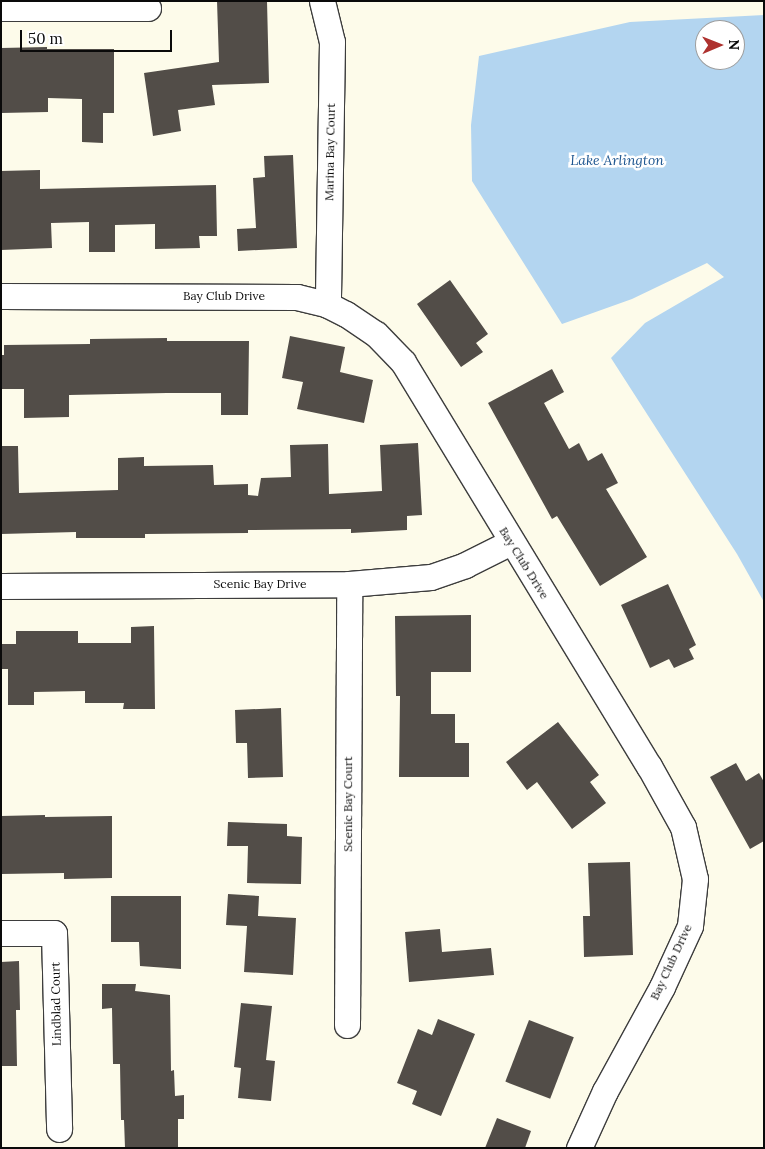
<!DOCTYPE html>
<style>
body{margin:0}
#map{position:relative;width:765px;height:1149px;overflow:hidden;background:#fdfbea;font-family:Lora,serif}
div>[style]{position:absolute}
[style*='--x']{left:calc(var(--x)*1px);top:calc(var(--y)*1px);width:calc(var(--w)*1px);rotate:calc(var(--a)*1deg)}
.water>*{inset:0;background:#b3d5f0}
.building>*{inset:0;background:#524d48;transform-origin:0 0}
.roads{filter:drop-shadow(1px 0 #3d3d3d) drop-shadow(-1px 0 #3d3d3d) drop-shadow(0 1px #3d3d3d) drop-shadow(0 -1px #3d3d3d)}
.street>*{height:25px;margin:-12.5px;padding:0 12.5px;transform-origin:12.5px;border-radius:12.5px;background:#fff}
span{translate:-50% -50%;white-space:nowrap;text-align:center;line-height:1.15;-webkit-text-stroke:5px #fff;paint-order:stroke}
.street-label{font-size:12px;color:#0a0a0a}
.water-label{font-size:14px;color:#1f5791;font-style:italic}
.frame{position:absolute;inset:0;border:2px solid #0a0a0a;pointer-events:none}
.north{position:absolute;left:695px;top:20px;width:50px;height:50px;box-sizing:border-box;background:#fff;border:1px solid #9d9d9d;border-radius:50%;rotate:89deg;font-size:14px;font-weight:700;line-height:20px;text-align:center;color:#0a0a0a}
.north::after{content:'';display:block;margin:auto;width:18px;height:22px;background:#ae322f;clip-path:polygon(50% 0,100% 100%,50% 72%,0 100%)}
.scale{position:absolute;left:20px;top:30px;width:152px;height:22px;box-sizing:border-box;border:2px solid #0a0a0a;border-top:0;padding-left:6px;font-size:15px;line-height:18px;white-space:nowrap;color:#0a0a0a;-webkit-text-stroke:4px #fff;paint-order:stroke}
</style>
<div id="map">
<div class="water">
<i style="clip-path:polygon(evenodd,764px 15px,764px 602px,737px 554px,611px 358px,645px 323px,724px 277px,707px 263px,632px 299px,562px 324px,472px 181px,471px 125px,479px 56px,630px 22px,764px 15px,705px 30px,735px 30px,735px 60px,705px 60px,705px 30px)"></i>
</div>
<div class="building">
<i style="clip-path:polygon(217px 1px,267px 1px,269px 83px,212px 85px,215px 105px,178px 110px,181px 131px,153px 136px,144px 73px,219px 62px)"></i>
<i style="clip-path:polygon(47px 47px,47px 49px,114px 49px,114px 113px,103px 113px,103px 143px,82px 142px,82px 99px,48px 98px,48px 112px,1px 113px,1px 48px)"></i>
<i style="clip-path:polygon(293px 155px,297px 248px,238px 251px,237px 229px,256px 228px,253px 178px,265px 177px,264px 156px)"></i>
<i style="clip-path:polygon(40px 170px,40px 189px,216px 185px,217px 236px,199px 236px,200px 248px,155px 249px,155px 224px,115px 225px,115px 252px,89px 252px,89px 222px,51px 223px,52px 248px,1px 250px,1px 171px)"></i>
<i style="clip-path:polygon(450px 280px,488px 334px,476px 343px,483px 352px,461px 367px,417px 304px)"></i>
<i style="clip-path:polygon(290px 336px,345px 347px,340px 372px,373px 380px,364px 423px,297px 409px,303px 382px,282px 378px)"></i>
<i style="clip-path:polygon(167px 338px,167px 341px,249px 341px,248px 415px,221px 415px,221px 393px,167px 393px,69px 395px,69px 417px,24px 418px,24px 389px,1px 389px,1px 355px,4px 355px,4px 345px,90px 344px,90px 339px)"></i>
<i style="clip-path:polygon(552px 369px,564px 392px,544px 403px,569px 449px,579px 443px,588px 461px,602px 453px,618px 483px,606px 489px,647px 557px,600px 586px,557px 516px,552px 519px,488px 403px)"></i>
<i style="clip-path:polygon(418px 443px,422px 515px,407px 516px,407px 530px,351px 533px,351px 529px,248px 530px,248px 533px,145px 534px,145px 538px,76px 538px,76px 532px,1px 534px,1px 446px,18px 446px,19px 493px,118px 490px,118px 458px,144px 457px,144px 466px,213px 465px,214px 485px,248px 484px,248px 495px,258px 496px,261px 478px,291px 477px,290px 445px,328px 444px,329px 494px,382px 491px,380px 445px)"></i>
<i style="clip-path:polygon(668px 584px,696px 645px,689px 649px,694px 659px,674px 668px,669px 659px,650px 668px,621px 605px)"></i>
<i style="clip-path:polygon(471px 615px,471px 672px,431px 672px,431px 714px,455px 714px,455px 743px,469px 743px,469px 777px,399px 777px,400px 696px,396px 696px,395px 616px)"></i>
<i style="clip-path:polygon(154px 626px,155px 709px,123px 709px,124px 703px,85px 703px,85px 691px,34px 692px,34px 705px,8px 705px,8px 669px,1px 669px,1px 644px,16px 644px,16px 631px,78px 631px,78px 643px,131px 643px,131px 627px)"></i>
<i style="clip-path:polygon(281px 708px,283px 777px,248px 778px,247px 743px,236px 743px,235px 710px)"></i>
<i style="clip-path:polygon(558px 722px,599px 775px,590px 782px,606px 803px,572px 829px,537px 782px,527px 790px,506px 762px)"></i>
<i style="clip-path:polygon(736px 763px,746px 781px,759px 773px,764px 782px,764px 841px,750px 849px,710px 777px)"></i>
<i style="clip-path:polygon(45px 815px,45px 817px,112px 816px,112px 878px,64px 879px,64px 873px,1px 874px,1px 816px)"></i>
<i style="clip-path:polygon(228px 822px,287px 824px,287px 836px,302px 837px,301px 884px,247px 883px,248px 846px,227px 846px)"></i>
<i style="clip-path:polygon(630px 862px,633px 955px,584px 957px,583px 916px,590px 916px,588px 863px)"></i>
<i style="clip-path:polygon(228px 894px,259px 896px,258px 916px,296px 918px,293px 975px,244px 972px,247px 926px,226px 925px)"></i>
<i style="clip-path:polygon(111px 896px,181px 896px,181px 969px,140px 966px,139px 942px,111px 942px)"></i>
<i style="clip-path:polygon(440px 929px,442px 952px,491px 948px,494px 975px,409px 982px,405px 932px)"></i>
<i style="clip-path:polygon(19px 961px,20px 1010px,16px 1010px,17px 1066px,1px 1066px,1px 962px)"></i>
<i style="clip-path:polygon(102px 984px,136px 984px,135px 991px,170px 995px,171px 1071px,174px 1070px,175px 1096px,184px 1095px,184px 1119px,178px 1119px,178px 1148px,125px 1148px,124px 1120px,121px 1120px,120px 1064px,113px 1064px,112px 1008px,102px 1009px)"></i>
<i style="clip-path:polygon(241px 1003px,272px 1006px,266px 1060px,275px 1061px,271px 1101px,238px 1098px,241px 1068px,234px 1067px)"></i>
<i style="clip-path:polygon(438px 1019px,475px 1034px,441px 1116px,412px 1104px,417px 1091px,397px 1083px,418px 1029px,432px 1035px)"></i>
<i style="left:529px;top:1020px;width:48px;height:66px;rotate:21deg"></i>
<i style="clip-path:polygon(497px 1118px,531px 1131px,525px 1148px,485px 1148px)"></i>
</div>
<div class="roads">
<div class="street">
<i style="--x:322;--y:1;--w:42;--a:76.3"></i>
<i style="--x:332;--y:42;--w:263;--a:90.9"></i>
<i style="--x:1;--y:8;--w:147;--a:0"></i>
<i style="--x:1;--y:296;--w:296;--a:0.2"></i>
<i style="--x:297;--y:297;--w:32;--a:14"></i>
<i style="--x:328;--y:305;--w:20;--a:27"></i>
<i style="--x:346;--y:314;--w:36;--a:34"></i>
<i style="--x:376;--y:334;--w:39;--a:46"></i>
<i style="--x:403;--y:362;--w:473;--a:58.7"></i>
<i style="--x:649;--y:766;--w:70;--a:60.9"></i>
<i style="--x:683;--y:827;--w:53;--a:77"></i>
<i style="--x:695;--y:879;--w:47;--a:96.1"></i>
<i style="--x:690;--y:926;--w:67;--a:114.7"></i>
<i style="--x:662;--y:987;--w:119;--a:118.7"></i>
<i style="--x:605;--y:1091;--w:63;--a:114.5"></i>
<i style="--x:1;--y:586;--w:348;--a:-0.3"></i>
<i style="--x:349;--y:584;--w:82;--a:-4.9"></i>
<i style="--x:431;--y:577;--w:36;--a:-19"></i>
<i style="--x:465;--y:565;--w:51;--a:-26.6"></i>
<i style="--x:1;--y:933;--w:53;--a:0"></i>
<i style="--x:54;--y:933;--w:196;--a:88.5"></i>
<i style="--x:347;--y:1025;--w:441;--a:-89.7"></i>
</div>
</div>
<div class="street-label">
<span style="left:330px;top:152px;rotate:-89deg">Marina Bay Court</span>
<span style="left:224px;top:296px">Bay Club Drive</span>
<span style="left:524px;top:563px;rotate:58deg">Bay Club Drive</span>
<span style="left:260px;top:584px">Scenic Bay Drive</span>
<span style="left:348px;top:804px;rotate:-90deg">Scenic Bay Court</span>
<span style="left:671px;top:962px;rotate:-65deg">Bay Club Drive</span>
<span style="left:56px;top:1004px;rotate:-91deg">Lindblad Court</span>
</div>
<div class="water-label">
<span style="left:617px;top:160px">Lake Arlington</span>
</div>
<div class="frame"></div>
<div class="north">N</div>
<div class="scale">50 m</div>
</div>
